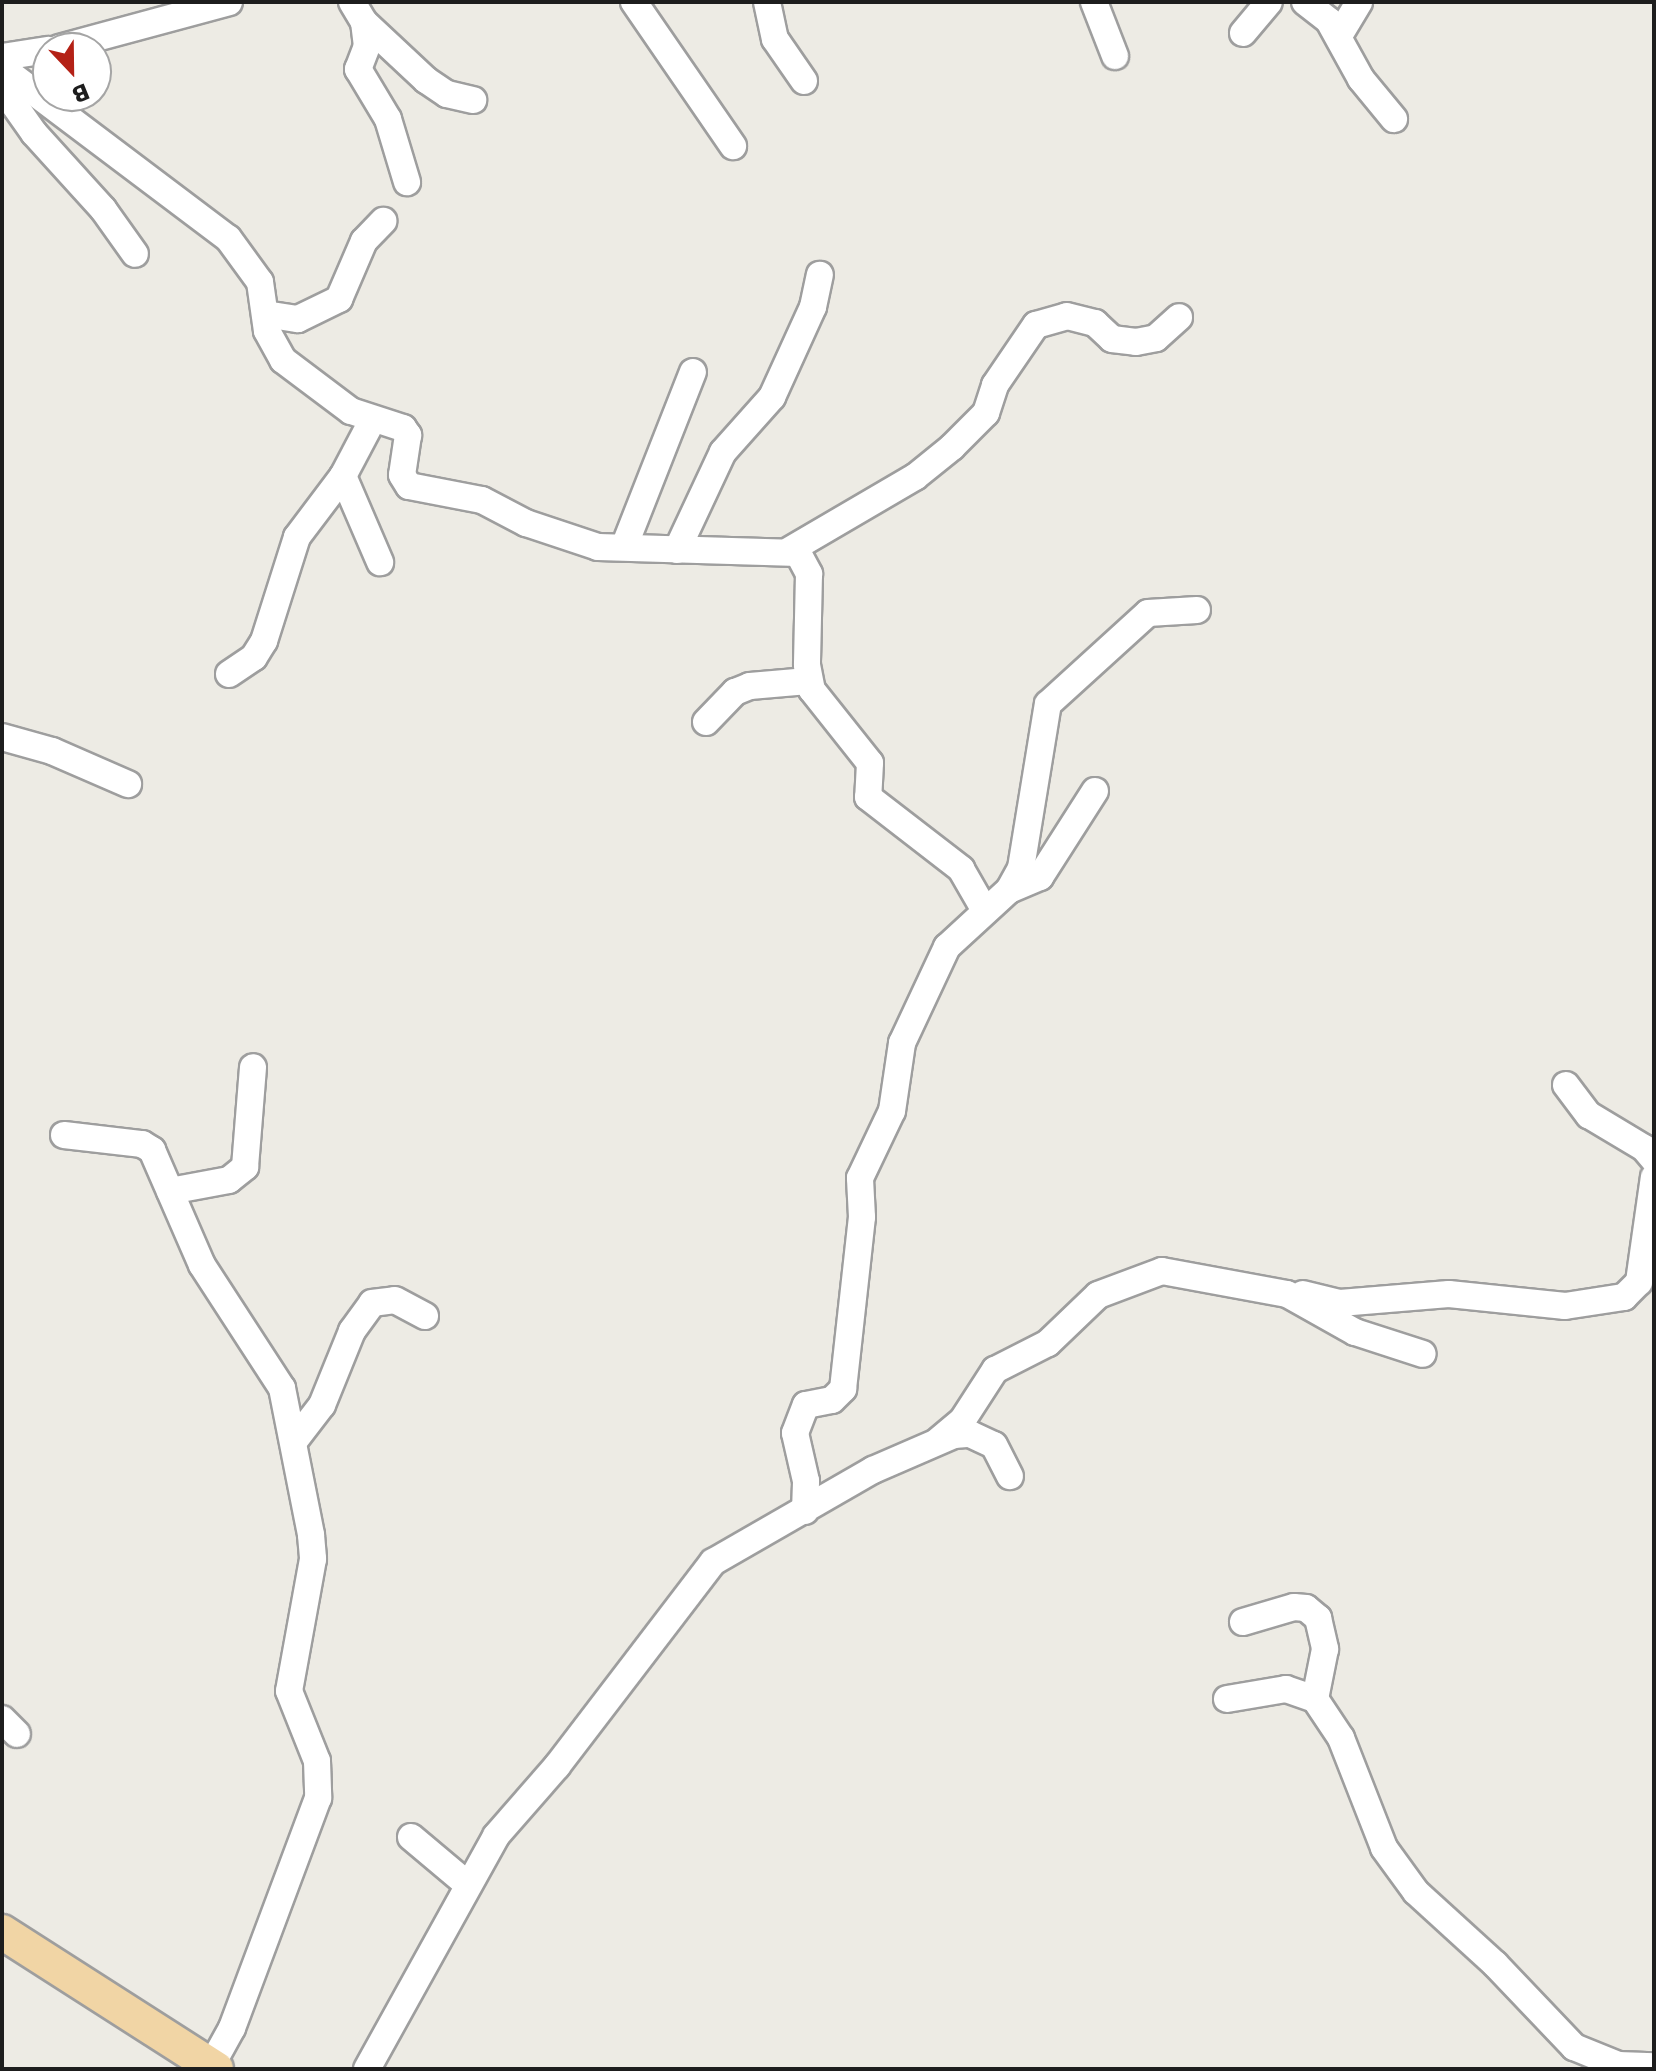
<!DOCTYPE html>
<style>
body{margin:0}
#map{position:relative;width:1656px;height:2071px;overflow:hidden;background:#edebe4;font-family:"DejaVu Sans",sans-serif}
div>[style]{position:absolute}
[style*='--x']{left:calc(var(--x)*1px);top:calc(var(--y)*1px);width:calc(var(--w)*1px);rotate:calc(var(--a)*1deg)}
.roads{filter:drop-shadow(2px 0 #9e9e9e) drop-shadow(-2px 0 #9e9e9e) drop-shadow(0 2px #9e9e9e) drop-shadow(0 -2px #9e9e9e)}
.minor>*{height:26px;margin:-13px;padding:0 13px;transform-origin:13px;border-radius:13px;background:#fff}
.major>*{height:34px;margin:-17px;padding:0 17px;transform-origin:17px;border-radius:17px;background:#f1d5a5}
span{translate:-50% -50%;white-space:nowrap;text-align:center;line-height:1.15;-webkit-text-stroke:7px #fff;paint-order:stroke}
.frame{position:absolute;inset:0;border:4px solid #1d1d1d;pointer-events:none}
.north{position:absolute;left:32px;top:32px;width:80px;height:80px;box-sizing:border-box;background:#fff;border:2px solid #a5a5a5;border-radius:50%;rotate:158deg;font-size:22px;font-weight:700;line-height:32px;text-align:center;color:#1d1d1d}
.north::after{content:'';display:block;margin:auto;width:28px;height:36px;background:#b42116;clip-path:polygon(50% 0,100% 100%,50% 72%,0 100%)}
</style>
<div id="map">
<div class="roads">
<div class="minor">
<i style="--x:352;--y:2;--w:23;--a:59"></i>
<i style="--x:364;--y:22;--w:24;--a:83"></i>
<i style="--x:367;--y:46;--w:25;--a:111"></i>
<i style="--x:358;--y:69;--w:58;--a:59"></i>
<i style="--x:388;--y:119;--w:66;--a:73.2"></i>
<i style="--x:634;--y:2;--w:175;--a:55.5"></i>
<i style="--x:767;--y:2;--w:38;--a:78"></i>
<i style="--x:775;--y:39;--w:51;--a:55.4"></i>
<i style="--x:1094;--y:2;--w:58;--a:68.7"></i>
<i style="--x:1305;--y:2;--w:31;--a:38"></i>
<i style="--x:1329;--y:21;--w:66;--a:61.1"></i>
<i style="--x:1361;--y:79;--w:52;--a:50.5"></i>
<i style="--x:364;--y:22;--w:85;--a:43.1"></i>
<i style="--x:426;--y:80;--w:25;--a:34"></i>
<i style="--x:447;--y:94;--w:27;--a:13"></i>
<i style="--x:1243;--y:33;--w:40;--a:-50"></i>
<i style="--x:1340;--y:34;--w:37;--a:-59"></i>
<i style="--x:59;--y:48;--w:176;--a:-15.1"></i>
<i style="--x:2;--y:57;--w:47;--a:-8.7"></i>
<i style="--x:2;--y:68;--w:283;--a:37"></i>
<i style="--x:228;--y:238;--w:54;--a:54"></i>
<i style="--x:260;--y:282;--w:49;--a:81.9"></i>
<i style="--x:267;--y:331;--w:33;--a:61"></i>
<i style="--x:283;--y:360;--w:85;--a:36.9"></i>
<i style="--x:351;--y:411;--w:55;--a:18.1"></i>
<i style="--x:403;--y:428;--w:9;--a:54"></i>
<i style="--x:408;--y:435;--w:40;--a:98.5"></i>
<i style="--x:402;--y:475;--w:13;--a:58"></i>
<i style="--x:409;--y:486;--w:74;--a:10.9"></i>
<i style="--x:482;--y:500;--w:50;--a:27.6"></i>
<i style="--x:526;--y:523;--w:76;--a:18.4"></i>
<i style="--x:598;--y:547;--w:200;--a:1.7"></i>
<i style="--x:798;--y:553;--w:24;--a:62"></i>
<i style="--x:809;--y:574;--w:91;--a:91.3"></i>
<i style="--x:807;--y:665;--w:25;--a:79"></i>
<i style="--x:812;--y:690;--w:93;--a:51.5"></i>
<i style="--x:870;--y:763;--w:34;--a:93"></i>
<i style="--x:868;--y:797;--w:118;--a:37.7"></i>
<i style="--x:961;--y:869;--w:46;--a:60.1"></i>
<i style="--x:4;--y:70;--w:30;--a:78"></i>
<i style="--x:10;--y:99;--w:42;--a:54.8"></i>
<i style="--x:34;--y:133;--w:103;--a:47.8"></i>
<i style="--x:103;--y:209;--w:55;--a:54.6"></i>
<i style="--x:265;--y:314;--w:33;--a:9"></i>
<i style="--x:298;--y:319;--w:46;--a:-26"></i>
<i style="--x:339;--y:299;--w:63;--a:-66.7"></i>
<i style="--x:364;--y:241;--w:28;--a:-46"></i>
<i style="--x:343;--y:476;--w:94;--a:66.7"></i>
<i style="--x:624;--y:547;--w:188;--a:-68.5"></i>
<i style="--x:677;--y:550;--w:108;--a:-64.9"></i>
<i style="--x:723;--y:452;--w:74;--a:-48.3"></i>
<i style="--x:772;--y:397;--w:99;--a:-65.5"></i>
<i style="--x:813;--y:307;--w:33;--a:-78"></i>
<i style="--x:790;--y:550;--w:145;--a:-30.3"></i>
<i style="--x:915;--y:477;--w:48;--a:-39"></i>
<i style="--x:952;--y:447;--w:48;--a:-45"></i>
<i style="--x:986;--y:413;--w:29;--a:-72"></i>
<i style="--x:995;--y:385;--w:73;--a:-55.7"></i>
<i style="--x:1036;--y:325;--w:32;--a:-16"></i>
<i style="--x:1067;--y:316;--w:29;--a:14"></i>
<i style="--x:1095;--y:323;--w:23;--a:43"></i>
<i style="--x:1112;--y:339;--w:24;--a:7"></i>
<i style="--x:1136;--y:342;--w:20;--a:-11"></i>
<i style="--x:1156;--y:338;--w:31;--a:-42"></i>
<i style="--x:229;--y:674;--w:30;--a:-34"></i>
<i style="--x:254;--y:657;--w:19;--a:-58"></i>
<i style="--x:264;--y:641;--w:109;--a:-72.4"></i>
<i style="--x:297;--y:537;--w:76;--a:-53"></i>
<i style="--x:343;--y:476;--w:62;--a:-62.2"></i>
<i style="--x:706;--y:722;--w:42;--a:-46"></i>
<i style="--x:735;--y:692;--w:16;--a:-22"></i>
<i style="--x:750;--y:686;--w:58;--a:-4.9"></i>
<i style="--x:2;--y:737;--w:52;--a:15.6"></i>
<i style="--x:52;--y:751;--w:83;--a:23.5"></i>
<i style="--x:1009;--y:890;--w:34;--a:-23"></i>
<i style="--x:1040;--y:877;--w:102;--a:-57.4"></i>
<i style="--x:1566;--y:1085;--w:38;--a:53"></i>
<i style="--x:1589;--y:1115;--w:64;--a:31"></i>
<i style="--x:1644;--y:1148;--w:16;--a:50"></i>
<i style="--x:64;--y:1135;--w:79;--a:6.6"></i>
<i style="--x:142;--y:1144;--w:12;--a:31"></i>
<i style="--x:152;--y:1150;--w:125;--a:66.5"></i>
<i style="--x:202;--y:1265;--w:147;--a:57"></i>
<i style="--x:282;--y:1388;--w:150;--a:78.8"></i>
<i style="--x:311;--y:1535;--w:24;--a:85"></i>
<i style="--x:313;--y:1559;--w:134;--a:100.3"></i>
<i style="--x:289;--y:1691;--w:75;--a:68.2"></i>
<i style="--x:317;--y:1761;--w:37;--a:88"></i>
<i style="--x:318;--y:1798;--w:246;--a:110.5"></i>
<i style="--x:232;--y:2028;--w:43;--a:118.9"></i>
<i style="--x:170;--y:1191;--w:60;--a:-10.6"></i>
<i style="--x:229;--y:1180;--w:21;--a:-39"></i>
<i style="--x:245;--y:1167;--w:100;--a:-85.4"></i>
<i style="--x:1303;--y:1294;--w:38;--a:14"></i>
<i style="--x:1340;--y:1303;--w:109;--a:-4.7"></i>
<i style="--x:1449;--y:1294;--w:117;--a:5.9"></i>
<i style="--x:1565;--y:1306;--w:60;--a:-8.7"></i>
<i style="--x:1624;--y:1297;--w:21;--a:-45"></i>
<i style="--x:1639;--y:1282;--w:106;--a:-81.9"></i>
<i style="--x:295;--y:1440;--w:44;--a:-52.4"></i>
<i style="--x:322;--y:1405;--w:80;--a:-67.9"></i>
<i style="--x:352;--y:1331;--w:34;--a:-54"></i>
<i style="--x:372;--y:1303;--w:23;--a:-7"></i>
<i style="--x:395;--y:1300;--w:34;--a:28"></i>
<i style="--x:939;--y:1440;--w:30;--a:-40"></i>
<i style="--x:962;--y:1421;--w:61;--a:-57.1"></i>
<i style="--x:995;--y:1370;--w:59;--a:-27"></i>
<i style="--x:1048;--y:1343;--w:69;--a:-43.8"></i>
<i style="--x:1098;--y:1295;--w:68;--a:-20.6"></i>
<i style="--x:1162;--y:1271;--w:127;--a:10.4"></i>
<i style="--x:1287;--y:1294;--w:78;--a:29.2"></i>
<i style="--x:1355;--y:1332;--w:71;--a:17.9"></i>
<i style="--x:805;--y:1511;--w:30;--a:-88"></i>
<i style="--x:806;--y:1481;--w:49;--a:-102.9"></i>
<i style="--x:795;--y:1433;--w:30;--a:-69"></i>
<i style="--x:806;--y:1405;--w:26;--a:-11"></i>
<i style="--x:832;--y:1400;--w:16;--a:-45"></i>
<i style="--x:843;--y:1389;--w:173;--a:-83.7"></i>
<i style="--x:862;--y:1217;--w:39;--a:-93"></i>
<i style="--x:860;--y:1178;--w:74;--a:-64.5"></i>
<i style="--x:892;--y:1111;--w:69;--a:-81.6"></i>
<i style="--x:902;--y:1043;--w:106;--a:-64.9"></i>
<i style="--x:947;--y:947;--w:84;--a:-42.6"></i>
<i style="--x:1009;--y:890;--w:25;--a:-61"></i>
<i style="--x:1021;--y:868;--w:166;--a:-80.7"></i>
<i style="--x:1048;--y:704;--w:135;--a:-42.3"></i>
<i style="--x:1148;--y:613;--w:49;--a:-3.5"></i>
<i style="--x:1243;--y:1622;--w:53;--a:-16.4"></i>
<i style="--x:1294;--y:1607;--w:12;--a:5"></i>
<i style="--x:1306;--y:1608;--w:16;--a:40"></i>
<i style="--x:1318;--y:1618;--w:32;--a:77"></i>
<i style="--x:1325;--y:1649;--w:51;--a:101.3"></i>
<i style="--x:1227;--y:1699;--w:60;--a:-9.6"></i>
<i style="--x:1286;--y:1689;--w:31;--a:19"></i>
<i style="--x:1315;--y:1699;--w:47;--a:56.3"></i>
<i style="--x:1341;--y:1738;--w:118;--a:68.6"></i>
<i style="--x:1384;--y:1848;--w:54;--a:54"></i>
<i style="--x:1416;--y:1892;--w:107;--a:42.3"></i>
<i style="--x:1495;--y:1964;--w:115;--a:46.4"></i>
<i style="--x:1574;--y:2047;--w:48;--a:22.2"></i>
<i style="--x:1618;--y:2065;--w:36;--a:2"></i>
<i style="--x:2;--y:1719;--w:21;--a:45"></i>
<i style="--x:411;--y:1837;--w:73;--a:40"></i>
<i style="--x:367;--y:2069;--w:266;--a:-61"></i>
<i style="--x:496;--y:1836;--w:93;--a:-48.9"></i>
<i style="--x:557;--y:1766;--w:257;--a:-52.6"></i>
<i style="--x:713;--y:1562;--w:185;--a:-29.9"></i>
<i style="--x:873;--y:1470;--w:88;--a:-23.4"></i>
<i style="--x:954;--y:1435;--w:16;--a:-4"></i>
<i style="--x:970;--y:1434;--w:26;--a:25"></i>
<i style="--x:994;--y:1445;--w:35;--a:63"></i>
</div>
<div class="major">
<i style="--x:2;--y:1932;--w:254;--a:32.6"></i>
</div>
</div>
<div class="frame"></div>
<div class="north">B</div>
</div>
